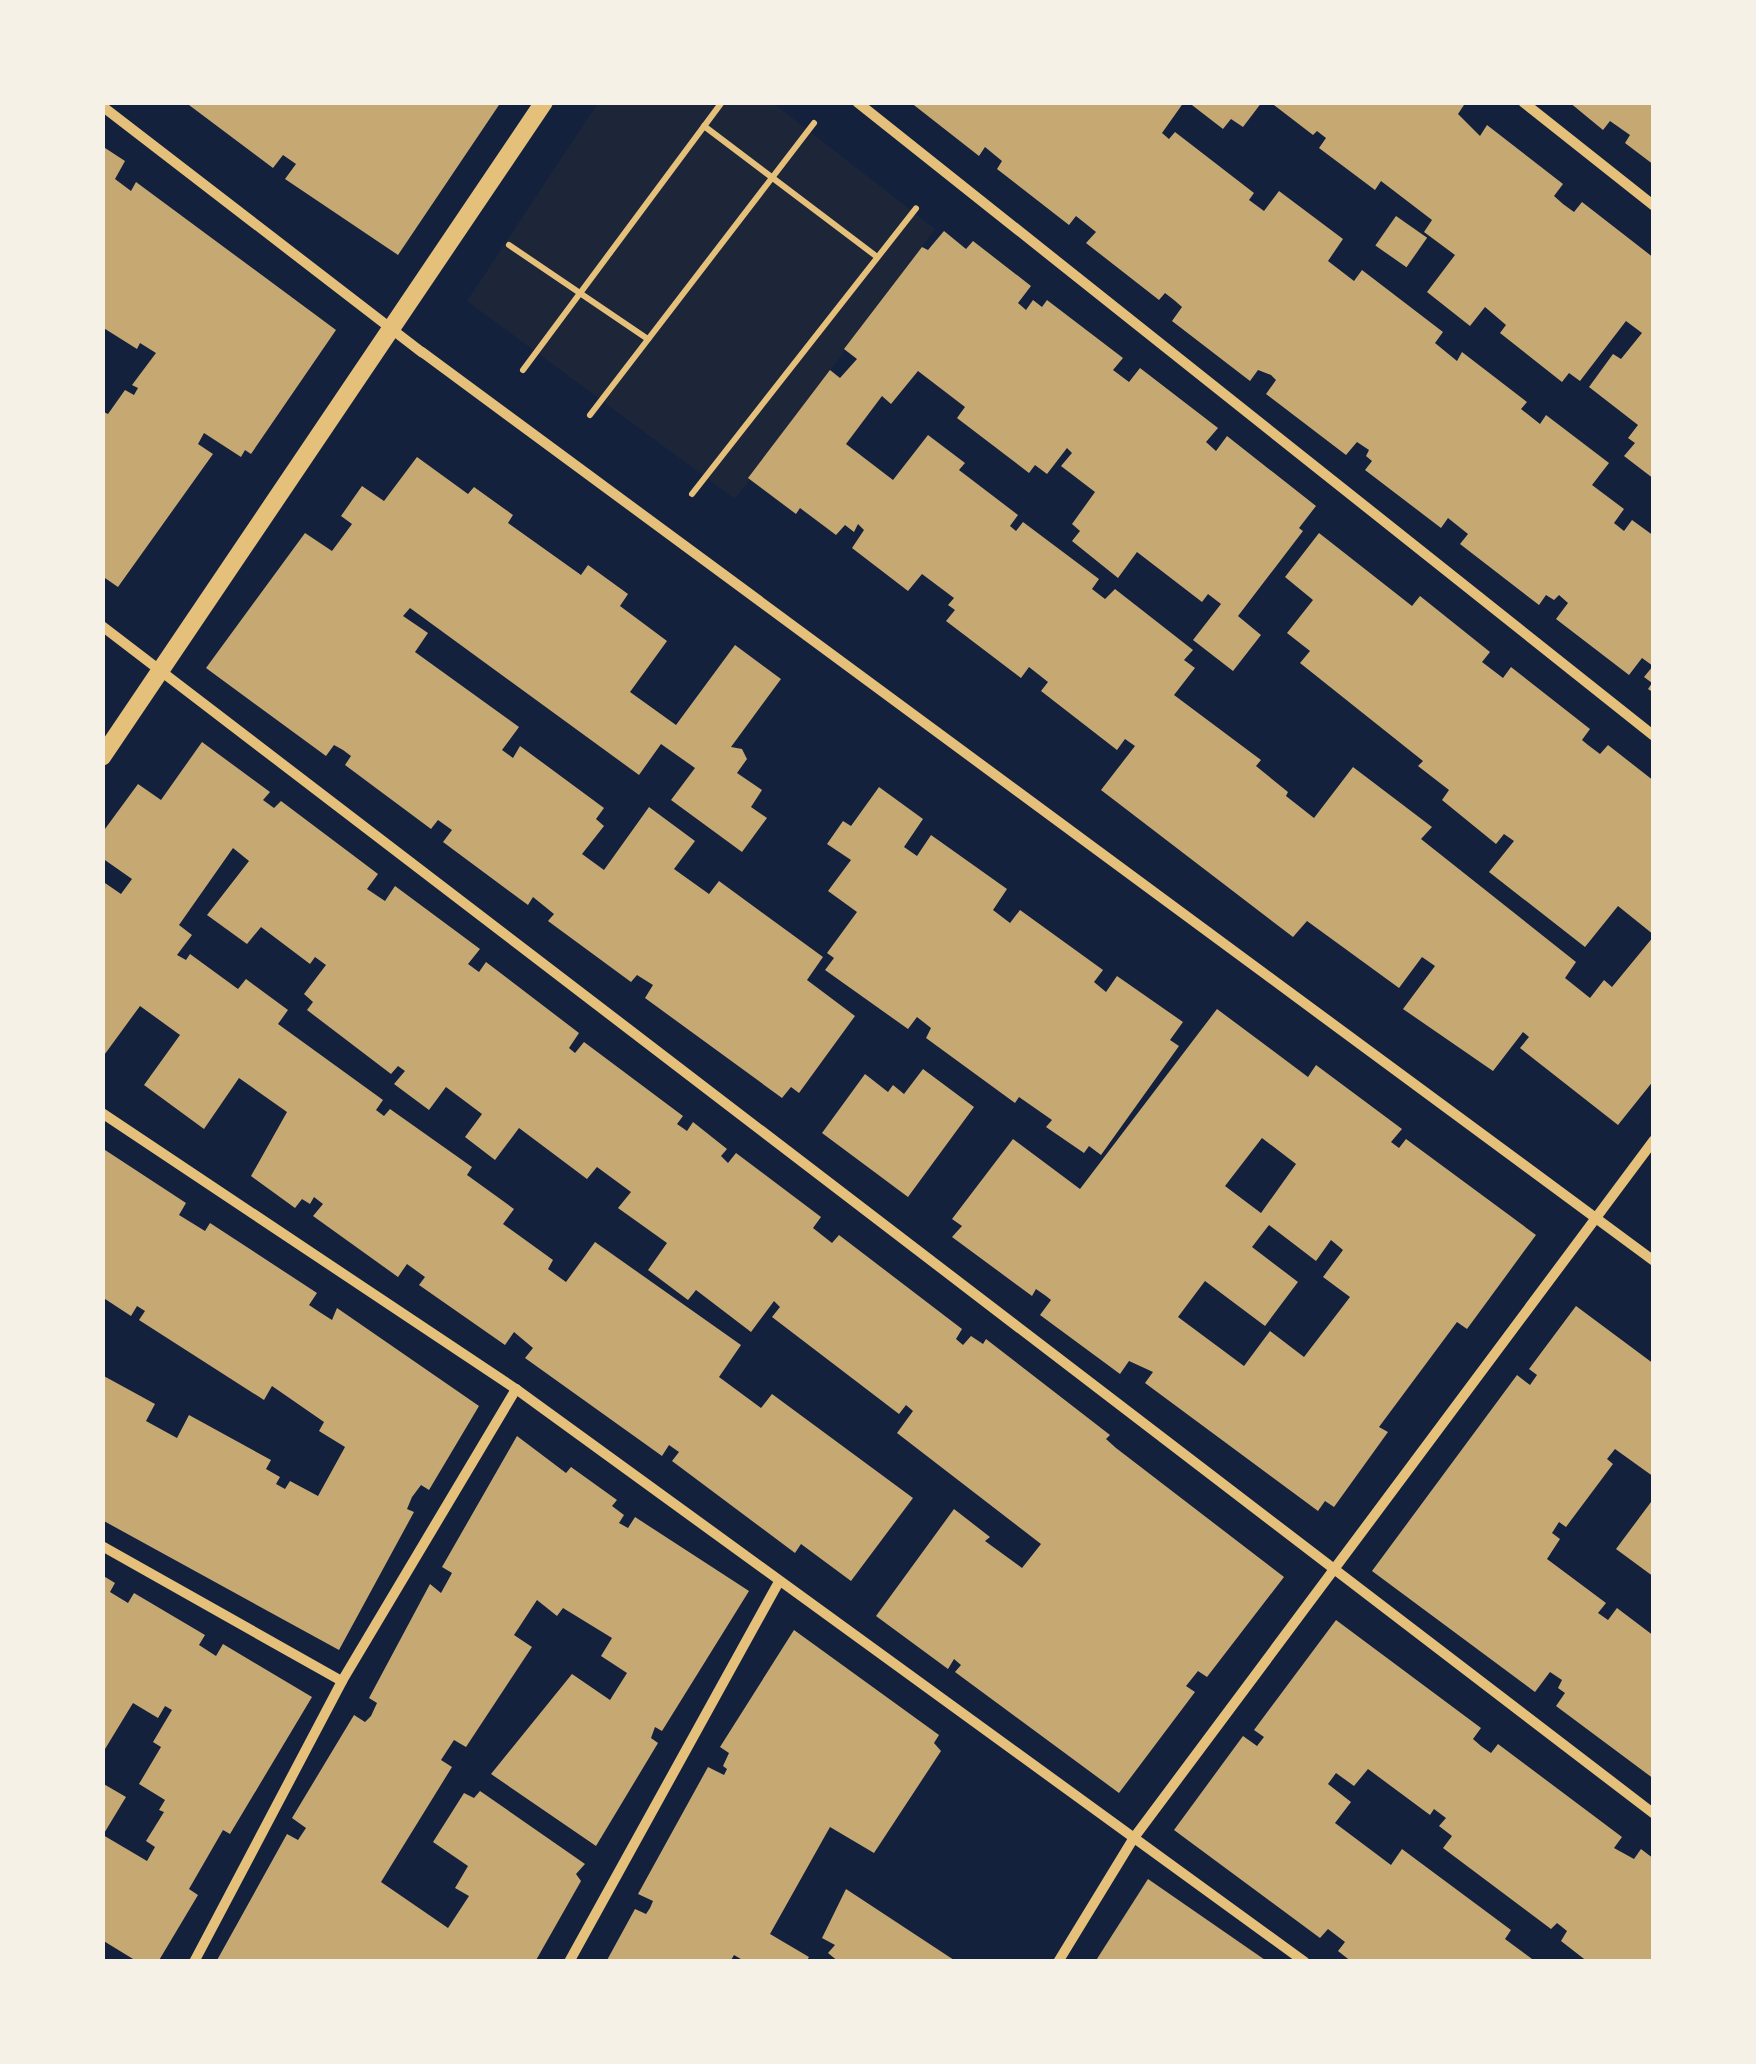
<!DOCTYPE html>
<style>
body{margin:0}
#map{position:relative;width:1756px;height:2064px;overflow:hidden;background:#14213d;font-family:Barlow,sans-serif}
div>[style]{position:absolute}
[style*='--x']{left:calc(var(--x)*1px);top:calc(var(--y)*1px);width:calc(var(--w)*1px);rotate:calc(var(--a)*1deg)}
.green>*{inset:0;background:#1d2539}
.building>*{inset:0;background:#c6a872;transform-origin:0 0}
.path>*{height:6px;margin:-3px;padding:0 3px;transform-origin:3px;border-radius:3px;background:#e5c07b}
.minor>*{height:10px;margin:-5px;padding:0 5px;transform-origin:5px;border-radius:5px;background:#e5c07b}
.tertiary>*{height:18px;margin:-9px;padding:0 9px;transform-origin:9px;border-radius:9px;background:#e5c07b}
span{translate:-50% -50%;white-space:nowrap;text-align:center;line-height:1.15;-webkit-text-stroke:8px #f6f1e7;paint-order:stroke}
.frame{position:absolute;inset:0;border:105px solid #f6f1e7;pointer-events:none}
</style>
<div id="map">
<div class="green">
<i style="clip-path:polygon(598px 103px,773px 103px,935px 229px,735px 499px,467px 301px)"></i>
</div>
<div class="building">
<i style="clip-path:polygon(185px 102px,501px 102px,398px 255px,285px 179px,296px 164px,283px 155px,273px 168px)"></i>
<i style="clip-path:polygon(910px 102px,1184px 102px,1162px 133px,1169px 139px,1175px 132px,1254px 193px,1249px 200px,1264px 211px,1279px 191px,1343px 239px,1328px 261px,1354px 281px,1362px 270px,1443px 332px,1435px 343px,1457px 361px,1462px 352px,1527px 402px,1521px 409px,1540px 424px,1546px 415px,1609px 463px,1592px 485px,1624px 509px,1614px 523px,1624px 531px,1632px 520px,1654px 536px,1654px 693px,1648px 689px,1652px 683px,1644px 677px,1653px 666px,1642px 658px,1629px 675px,1556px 619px,1568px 603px,1559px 595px,1554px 600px,1546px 595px,1539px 605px,1460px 544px,1468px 534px,1448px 518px,1441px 528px,1365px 470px,1372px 461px,1366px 456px,1369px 450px,1357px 442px,1346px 455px,1266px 394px,1276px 380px,1271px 375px,1258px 370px,1250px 381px,1172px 321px,1182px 307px,1174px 300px,1165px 293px,1159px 300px,1086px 243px,1096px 232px,1076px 216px,1069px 225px,997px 169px,1002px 161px,985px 147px,979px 156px)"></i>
<i style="clip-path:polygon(1188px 102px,1262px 102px,1243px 127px,1231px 119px,1223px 129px)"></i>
<i style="clip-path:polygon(1270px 102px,1466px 102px,1458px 114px,1480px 136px,1487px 125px,1563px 184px,1554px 196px,1563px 204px,1574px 212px,1582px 202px,1654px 258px,1654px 479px,1624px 456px,1635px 443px,1628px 438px,1638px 425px,1589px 387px,1613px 354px,1621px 359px,1642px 333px,1626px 321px,1580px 381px,1569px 373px,1562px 382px,1500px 333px,1506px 325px,1485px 307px,1470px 326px,1427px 292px,1455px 255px,1424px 232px,1432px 220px,1381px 181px,1375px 190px,1319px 148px,1326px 138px,1317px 131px,1313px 135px)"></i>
<i style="clip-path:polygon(1569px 102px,1654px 102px,1654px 165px,1625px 143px,1630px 135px,1610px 121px,1603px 130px)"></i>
<i style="clip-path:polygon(102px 146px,125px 161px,115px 179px,131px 191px,136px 182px,336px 330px,251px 454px,245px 450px,241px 457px,204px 433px,198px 444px,213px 454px,118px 587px,102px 576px,102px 411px,108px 414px,125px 390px,134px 395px,138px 388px,132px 385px,156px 353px,140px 343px,137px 349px,102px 327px)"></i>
<i style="left:1396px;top:216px;width:38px;height:36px;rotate:35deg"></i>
<i style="clip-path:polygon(944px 231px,966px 249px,973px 241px,1031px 286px,1018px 303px,1026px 310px,1033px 300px,1042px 307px,1047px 300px,1123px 358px,1113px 370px,1129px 382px,1140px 368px,1218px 428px,1206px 442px,1216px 451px,1227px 436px,1316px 506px,1299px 528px,1303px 531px,1238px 616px,1261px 635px,1233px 671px,1193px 640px,1221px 604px,1208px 594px,1202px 602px,1137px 552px,1118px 578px,1072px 541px,1080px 531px,1072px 524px,1095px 492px,1061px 466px,1072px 453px,1067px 448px,1047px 474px,1035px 465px,1029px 473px,957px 418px,965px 407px,918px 371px,891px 404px,882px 396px,846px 444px,893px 480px,928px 435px,965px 463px,959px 470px,1018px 515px,1010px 526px,1016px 531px,1023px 522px,1099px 579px,1092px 589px,1105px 599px,1115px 589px,1193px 650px,1184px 660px,1195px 668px,1174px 695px,1261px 760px,1256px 766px,1288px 792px,1286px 796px,1314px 818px,1353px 767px,1432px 827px,1421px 839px,1576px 962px,1565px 978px,1590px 998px,1604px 980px,1612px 987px,1654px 936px,1654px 1080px,1618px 1125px,1520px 1048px,1529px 1037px,1523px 1032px,1493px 1071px,1403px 1009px,1435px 966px,1422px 957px,1399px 988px,1307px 921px,1293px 937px,1101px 790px,1135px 746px,1125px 739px,1117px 750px,1041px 691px,1048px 682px,1029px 667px,1021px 678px,946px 621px,955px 610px,948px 605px,954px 598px,922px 574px,908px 591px,852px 548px,864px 530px,858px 524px,854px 532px,845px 525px,836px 535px,800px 508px,796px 514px,748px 478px,830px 370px,840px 378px,857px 359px,844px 349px,922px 247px,928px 250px)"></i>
<i style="clip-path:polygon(417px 457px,468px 494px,474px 487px,513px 515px,508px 523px,581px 575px,588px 565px,628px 594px,620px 606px,667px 641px,630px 692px,676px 725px,735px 645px,781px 679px,731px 747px,742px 749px,747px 759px,737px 773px,762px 790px,751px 807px,767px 818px,742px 852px,671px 800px,695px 768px,661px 744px,639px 775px,410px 608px,403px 616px,428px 633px,415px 652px,519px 727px,502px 750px,513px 758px,520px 746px,604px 808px,596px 819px,604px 826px,582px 854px,604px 870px,649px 807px,695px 841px,674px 869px,709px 894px,719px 881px,823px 957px,807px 980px,855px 1016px,799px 1093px,791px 1087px,782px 1098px,645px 998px,653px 985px,637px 975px,631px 982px,548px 921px,554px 914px,533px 897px,528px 905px,443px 842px,452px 830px,438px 820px,431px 829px,345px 765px,351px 756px,343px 750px,334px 745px,326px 756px,206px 668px,305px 533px,332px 551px,352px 524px,341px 516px,362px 486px,384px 501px)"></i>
<i style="clip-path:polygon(1319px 533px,1412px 606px,1420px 596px,1490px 652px,1482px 662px,1503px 678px,1511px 667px,1590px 729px,1582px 740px,1588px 745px,1600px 754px,1608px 745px,1654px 781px,1654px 935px,1618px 906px,1585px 947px,1489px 872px,1514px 841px,1504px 834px,1496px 844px,1442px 800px,1449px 790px,1418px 766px,1423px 761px,1300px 663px,1310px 651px,1287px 633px,1313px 600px,1285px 577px)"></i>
<i style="clip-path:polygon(202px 742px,270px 792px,263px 800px,274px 808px,281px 801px,378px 874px,367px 889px,385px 901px,395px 886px,480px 949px,468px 964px,479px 972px,486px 962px,579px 1033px,569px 1048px,575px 1053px,584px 1042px,683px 1116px,677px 1124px,687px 1131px,693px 1122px,727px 1149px,721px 1156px,728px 1163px,736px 1153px,821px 1217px,813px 1228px,832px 1243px,839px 1235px,962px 1329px,956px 1339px,963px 1345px,971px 1336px,983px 1344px,986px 1339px,1110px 1435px,1106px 1439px,1116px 1448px,1284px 1577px,1207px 1677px,1198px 1671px,1186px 1686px,1195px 1692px,1119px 1793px,955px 1672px,961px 1665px,954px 1659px,948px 1669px,876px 1616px,954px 1509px,990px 1537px,985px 1541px,1022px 1568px,1041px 1544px,897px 1433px,913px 1411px,906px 1405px,899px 1414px,772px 1317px,780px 1307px,774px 1301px,751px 1332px,696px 1290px,688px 1300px,648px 1270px,667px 1243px,618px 1208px,631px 1192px,597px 1167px,587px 1179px,519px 1128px,495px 1160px,465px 1137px,482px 1114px,446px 1087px,429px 1110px,394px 1084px,405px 1071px,398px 1066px,391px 1074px,307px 1010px,313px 1002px,304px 994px,326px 965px,315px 957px,310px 964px,261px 927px,247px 944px,207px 915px,249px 861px,233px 848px,179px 925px,192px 935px,177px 955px,186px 960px,190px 954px,238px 989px,246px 979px,288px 1010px,278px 1024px,383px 1100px,376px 1110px,384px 1116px,390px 1109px,472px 1167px,467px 1175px,514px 1209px,503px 1224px,553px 1260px,548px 1269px,566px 1282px,595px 1242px,741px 1345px,719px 1377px,761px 1408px,772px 1394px,913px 1498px,851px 1581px,801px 1544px,795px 1553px,672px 1461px,679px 1452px,669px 1445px,662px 1456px,525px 1358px,533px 1348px,514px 1332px,505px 1345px,419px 1285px,425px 1277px,407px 1264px,398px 1277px,313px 1216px,323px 1204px,314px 1197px,310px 1204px,302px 1199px,295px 1208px,251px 1176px,287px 1112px,239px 1078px,204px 1129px,144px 1085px,180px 1035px,140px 1006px,102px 1058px,102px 887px,105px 883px,121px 894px,132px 879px,102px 858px,102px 833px,138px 784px,161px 800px)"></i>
<i style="clip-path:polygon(879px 787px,923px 819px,904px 847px,917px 856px,931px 835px,1007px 889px,993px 910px,1010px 923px,1020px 910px,1103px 970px,1094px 982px,1106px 992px,1117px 976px,1183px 1022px,1170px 1040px,1179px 1046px,1101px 1155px,1089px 1146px,1084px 1153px,1046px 1127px,1052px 1120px,1019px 1097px,1015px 1103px,926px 1038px,931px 1028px,917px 1017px,908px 1029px,825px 970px,834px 958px,827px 953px,857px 912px,828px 891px,851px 860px,827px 844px,843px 821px,851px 826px)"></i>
<i style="clip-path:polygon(evenodd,1217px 1009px,1308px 1077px,1316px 1065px,1402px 1129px,1391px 1142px,1399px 1148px,1406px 1139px,1536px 1235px,1467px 1329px,1457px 1322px,1379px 1427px,1388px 1432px,1334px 1507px,1325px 1501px,1318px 1511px,1145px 1383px,1153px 1372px,1129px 1361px,1120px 1374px,1040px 1315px,1051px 1300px,1046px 1296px,1036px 1289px,1032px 1296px,952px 1237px,962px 1226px,952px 1219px,1013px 1139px,1080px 1189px,1217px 1009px,1262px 1138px,1296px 1164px,1261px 1213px,1225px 1186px,1262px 1138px,1217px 1009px,1269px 1225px,1316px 1261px,1331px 1240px,1343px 1250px,1323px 1277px,1350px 1297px,1304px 1357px,1270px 1331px,1244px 1366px,1178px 1317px,1205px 1281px,1265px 1326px,1298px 1282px,1252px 1247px,1269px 1225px)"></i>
<i style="clip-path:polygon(923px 1069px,974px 1107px,908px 1197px,822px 1133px,865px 1074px,888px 1092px,893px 1085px,904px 1094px)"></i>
<i style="clip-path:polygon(102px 1148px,186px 1203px,179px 1215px,205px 1231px,210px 1223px,317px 1293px,309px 1305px,321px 1313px,332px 1320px,337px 1308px,479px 1406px,429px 1490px,421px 1485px,412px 1497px,407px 1509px,414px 1512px,339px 1650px,102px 1520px,102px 1375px,155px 1404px,146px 1421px,177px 1438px,189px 1415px,271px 1460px,266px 1469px,280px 1477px,276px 1484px,285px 1489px,290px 1481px,318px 1496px,345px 1447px,319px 1431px,324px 1422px,272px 1386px,264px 1400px,139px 1320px,145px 1311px,137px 1306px,131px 1316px,102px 1297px)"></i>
<i style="clip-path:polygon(1576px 1306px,1654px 1364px,1654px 1477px,1615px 1449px,1607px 1459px,1613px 1464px,1566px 1527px,1559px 1522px,1552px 1533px,1560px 1539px,1547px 1559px,1606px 1603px,1598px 1613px,1608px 1620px,1617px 1608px,1654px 1636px,1654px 1779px,1556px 1706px,1565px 1693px,1558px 1688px,1562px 1680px,1550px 1672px,1535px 1692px,1372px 1571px,1517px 1375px,1530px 1385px,1537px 1375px,1529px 1369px)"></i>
<i style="clip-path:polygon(517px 1436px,566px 1473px,571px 1467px,617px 1500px,612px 1506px,624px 1515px,619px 1523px,628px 1528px,635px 1517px,749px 1591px,662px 1731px,655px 1727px,651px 1738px,658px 1743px,596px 1846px,491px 1774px,572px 1674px,610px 1700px,627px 1673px,601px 1656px,612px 1638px,563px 1608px,557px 1616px,537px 1600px,514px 1635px,532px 1647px,466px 1747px,454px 1740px,441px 1760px,452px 1767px,381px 1882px,448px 1928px,469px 1896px,455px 1888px,468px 1866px,433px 1842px,464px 1793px,474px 1798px,480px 1791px,585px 1864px,576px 1874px,581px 1881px,535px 1962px,216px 1962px,287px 1834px,298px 1840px,306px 1828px,292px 1818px,354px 1715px,365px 1722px,371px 1716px,377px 1703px,369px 1698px,430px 1584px,441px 1593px,452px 1573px,442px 1567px)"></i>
<i style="clip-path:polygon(1654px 1498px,1654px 1577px,1616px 1549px)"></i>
<i style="clip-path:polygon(102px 1575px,115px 1583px,110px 1592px,128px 1603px,134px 1593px,205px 1635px,199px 1645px,216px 1656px,223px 1644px,312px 1697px,230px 1834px,223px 1830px,189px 1889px,198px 1895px,158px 1962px,138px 1962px,102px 1940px,102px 1783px,126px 1797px,103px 1835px,147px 1861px,155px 1847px,146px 1841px,164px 1812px,159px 1810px,165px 1800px,139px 1784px,161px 1747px,153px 1742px,172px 1710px,165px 1706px,158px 1718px,133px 1703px,102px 1754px)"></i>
<i style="clip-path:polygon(1336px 1620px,1481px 1728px,1473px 1739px,1481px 1746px,1491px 1753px,1498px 1744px,1622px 1837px,1614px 1848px,1634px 1859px,1641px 1849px,1654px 1859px,1654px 1962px,1588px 1962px,1561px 1941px,1567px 1931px,1557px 1923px,1551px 1929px,1443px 1848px,1452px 1836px,1439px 1826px,1446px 1818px,1434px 1809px,1430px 1815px,1368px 1769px,1354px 1786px,1336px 1773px,1328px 1784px,1351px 1802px,1335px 1823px,1391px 1865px,1402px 1849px,1511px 1930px,1505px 1939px,1536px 1962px,1352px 1962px,1338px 1951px,1345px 1942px,1328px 1929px,1320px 1938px,1174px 1830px,1243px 1736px,1257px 1746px,1264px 1737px,1254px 1730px)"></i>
<i style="clip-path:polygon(794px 1630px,939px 1735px,934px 1743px,941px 1751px,874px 1853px,830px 1827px,770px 1934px,809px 1957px,806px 1962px,746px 1962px,734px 1955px,730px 1962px,606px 1962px,635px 1909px,646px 1914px,650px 1908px,653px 1901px,638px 1894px,708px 1767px,724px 1775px,727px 1769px,723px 1766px,729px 1753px,720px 1747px)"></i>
<i style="clip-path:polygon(1148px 1879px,1268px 1962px,1095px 1962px)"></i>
<i style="clip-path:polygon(846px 1889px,957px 1962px,839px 1962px,828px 1953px,835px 1945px,822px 1938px)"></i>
</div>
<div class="path">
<i style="--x:704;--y:126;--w:217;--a:37.1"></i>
<i style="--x:509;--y:245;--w:168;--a:34.1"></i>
<i style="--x:523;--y:370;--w:334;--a:-53.4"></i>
<i style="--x:590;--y:415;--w:368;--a:-52.5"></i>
<i style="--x:692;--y:494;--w:363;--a:-51.9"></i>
</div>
<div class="minor">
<i style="--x:857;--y:102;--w:1018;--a:38.5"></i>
<i style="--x:1523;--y:102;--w:167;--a:38.4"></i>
<i style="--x:102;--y:106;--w:404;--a:37.6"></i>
<i style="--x:422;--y:352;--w:1531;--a:36.42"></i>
<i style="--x:102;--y:626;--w:1954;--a:37.43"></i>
<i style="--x:102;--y:1113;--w:498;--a:33.7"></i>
<i style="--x:516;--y:1389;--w:975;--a:35.99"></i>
<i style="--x:102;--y:1546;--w:275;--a:29.4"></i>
<i style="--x:194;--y:1962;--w:318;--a:-62.2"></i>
<i style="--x:342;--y:1681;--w:340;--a:-59.2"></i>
<i style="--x:569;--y:1962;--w:434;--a:-61.1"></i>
<i style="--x:1058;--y:1962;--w:144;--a:-58.6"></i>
<i style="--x:1133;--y:1839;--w:872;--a:-53.3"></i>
</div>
<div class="tertiary">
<i style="--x:102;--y:757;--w:790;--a:-55.99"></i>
</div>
<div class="frame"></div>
</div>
